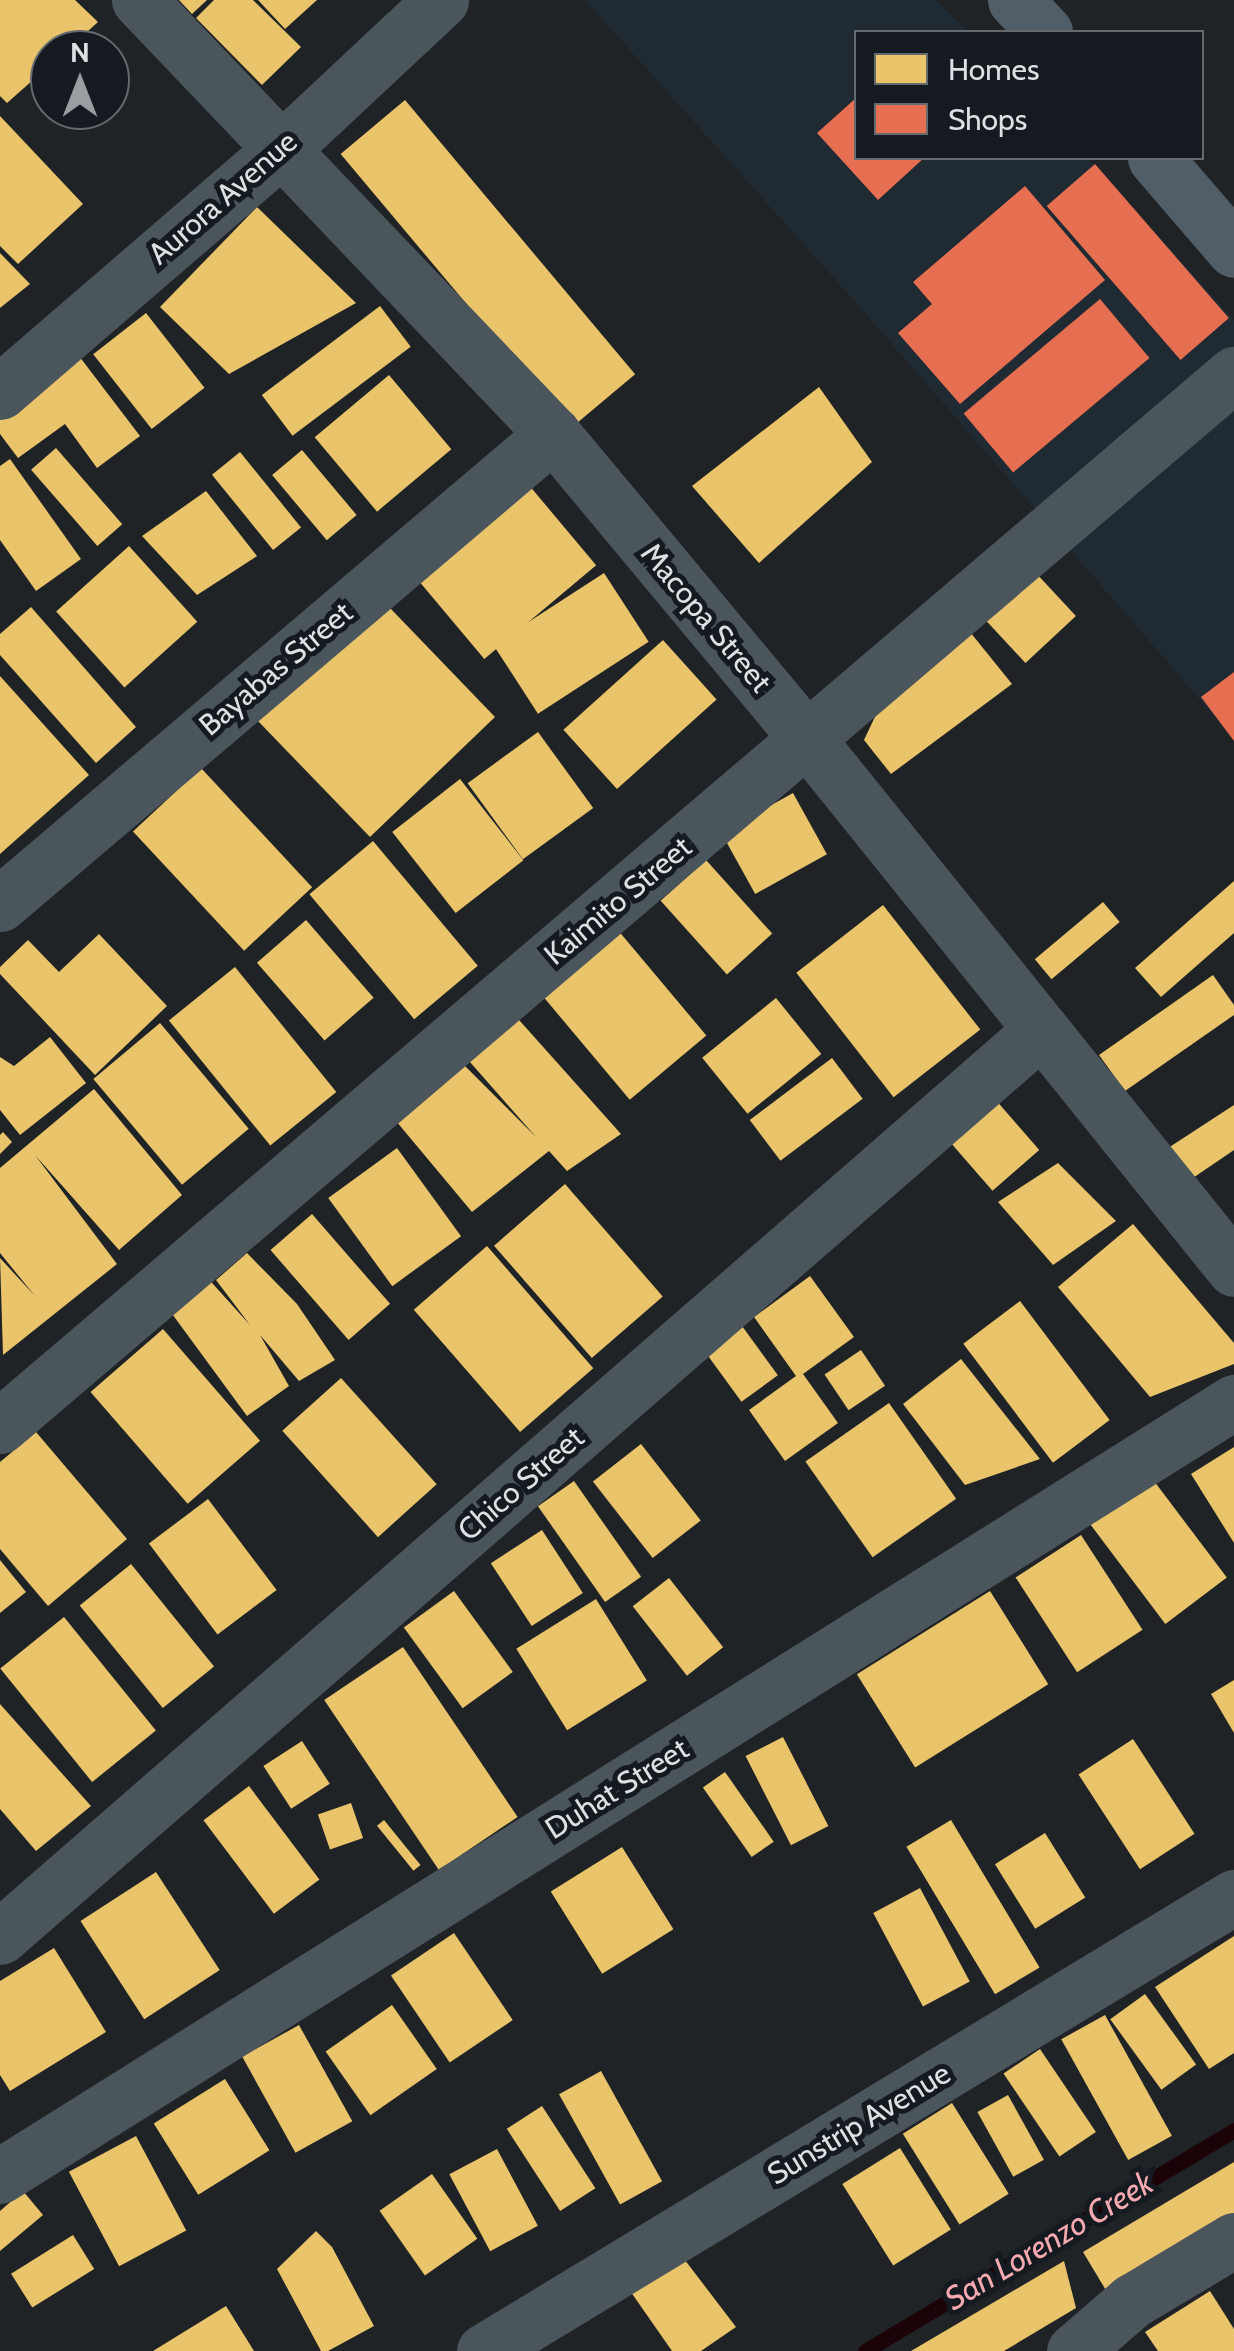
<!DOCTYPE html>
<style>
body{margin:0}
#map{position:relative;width:1234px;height:2351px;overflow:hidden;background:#202326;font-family:Cabin,sans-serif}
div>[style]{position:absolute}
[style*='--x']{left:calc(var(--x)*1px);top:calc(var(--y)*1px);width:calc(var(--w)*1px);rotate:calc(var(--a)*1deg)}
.built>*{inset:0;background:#1f2a32}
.homes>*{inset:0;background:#e9c46a;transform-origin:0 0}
.shops>*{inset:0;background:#e76f51;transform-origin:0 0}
.stream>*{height:15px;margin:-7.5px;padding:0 7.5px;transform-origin:7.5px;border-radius:7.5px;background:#1b0307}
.minor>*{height:55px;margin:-27.5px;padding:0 27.5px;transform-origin:27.5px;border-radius:27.5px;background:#4b555c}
.major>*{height:55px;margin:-27.5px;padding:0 27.5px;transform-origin:27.5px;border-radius:27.5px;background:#515e67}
span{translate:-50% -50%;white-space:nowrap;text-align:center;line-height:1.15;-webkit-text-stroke:10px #141a1f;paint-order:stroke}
.street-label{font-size:30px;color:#dce1e4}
.water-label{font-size:32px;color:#f5aab2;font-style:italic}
.legend{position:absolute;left:854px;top:30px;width:350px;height:130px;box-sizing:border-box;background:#141a1f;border:2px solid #646a6e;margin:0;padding:12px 18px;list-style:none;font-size:30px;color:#dce1e4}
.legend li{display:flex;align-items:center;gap:20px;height:50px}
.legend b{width:50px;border:2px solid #646a6e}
.north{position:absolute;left:30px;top:30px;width:100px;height:100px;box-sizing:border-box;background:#141a1f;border:2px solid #646a6e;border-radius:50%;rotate:0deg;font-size:28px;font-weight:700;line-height:40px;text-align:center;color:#dce1e4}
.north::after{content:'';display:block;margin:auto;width:35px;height:45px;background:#9a9ea2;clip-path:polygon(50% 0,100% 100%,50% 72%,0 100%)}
</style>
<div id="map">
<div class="built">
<i style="clip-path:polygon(585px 0,936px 0,968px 32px,856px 32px,856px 158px,1088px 158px,1234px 320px,1234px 739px,866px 314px)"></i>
</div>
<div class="homes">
<i style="clip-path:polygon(0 0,75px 0,98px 22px,67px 50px,50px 50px,50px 65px,7px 103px,0 96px)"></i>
<i style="clip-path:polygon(179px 0,207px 0,192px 14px)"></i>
<i style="clip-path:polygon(214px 0,253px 0,301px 47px,262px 85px,196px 18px)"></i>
<i style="clip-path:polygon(258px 0,317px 0,285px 29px)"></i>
<i style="left:405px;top:100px;width:358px;height:84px;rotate:50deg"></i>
<i style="clip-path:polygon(0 116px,83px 204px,18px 264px,0 246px)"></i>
<i style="clip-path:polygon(257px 207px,356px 303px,229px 374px,160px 307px)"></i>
<i style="clip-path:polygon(0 253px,30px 284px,0 308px)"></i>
<i style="left:380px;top:306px;width:51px;height:148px;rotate:53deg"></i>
<i style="left:146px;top:313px;width:95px;height:67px;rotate:52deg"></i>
<i style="clip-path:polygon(79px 356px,140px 436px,97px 468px,65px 424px,18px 458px,0 434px,0 414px)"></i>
<i style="left:389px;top:375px;width:97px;height:97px;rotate:50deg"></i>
<i style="clip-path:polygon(819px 387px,872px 462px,759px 563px,692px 486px)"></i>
<i style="left:56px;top:448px;width:101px;height:33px;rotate:49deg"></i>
<i style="left:302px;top:450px;width:85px;height:39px;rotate:50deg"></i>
<i style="left:240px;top:452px;width:97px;height:36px;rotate:51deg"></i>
<i style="clip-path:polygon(10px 459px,81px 559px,36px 591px,0 540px,0 466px)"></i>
<i style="left:528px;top:484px;width:106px;height:146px;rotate:50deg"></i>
<i style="clip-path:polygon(206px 491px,257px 556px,197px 595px,142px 536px)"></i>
<i style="left:129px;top:546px;width:102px;height:98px;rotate:48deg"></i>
<i style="left:1035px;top:572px;width:60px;height:69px;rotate:47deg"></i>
<i style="left:604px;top:573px;width:82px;height:132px;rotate:57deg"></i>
<i style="clip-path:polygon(377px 605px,391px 609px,495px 717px,370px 837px,257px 720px)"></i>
<i style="clip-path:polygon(31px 607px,136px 727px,96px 763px,0 655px,0 634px)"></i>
<i style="clip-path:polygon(966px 627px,1012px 684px,891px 774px,864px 740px,882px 702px)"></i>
<i style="left:663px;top:640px;width:80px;height:134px;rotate:48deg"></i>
<i style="clip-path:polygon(0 676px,89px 775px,0 854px)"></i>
<i style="left:538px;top:732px;width:94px;height:87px;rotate:54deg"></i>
<i style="left:201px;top:768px;width:163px;height:93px;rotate:47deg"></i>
<i style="left:460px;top:779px;width:103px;height:86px;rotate:52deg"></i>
<i style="left:793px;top:793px;width:70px;height:82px;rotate:61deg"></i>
<i style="left:373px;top:841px;width:163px;height:83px;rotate:50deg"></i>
<i style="left:706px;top:860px;width:99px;height:61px;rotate:48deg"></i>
<i style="clip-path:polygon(1234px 881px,1234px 933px,1161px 997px,1135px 968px)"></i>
<i style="left:1103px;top:902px;width:26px;height:89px;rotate:50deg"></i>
<i style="left:883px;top:905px;width:158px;height:110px;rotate:52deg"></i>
<i style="left:306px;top:920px;width:103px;height:65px;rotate:49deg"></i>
<i style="left:617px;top:929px;width:139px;height:100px;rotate:50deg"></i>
<i style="clip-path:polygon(99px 934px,167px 1006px,95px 1075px,0 974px,0 967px,28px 940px,59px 972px)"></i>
<i style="left:235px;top:967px;width:161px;height:85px;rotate:51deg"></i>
<i style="clip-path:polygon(1213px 975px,1234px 1005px,1234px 1015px,1125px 1091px,1099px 1055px)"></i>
<i style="left:776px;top:998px;width:72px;height:95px;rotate:51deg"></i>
<i style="clip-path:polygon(511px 1011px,621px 1134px,567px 1171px,549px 1151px,472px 1212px,391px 1115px,457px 1058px,536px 1137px,462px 1053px)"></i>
<i style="left:160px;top:1023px;width:138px;height:87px;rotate:50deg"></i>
<i style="clip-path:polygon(50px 1037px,86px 1083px,20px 1135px,0 1110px,0 1057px,14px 1066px)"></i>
<i style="left:832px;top:1058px;width:51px;height:103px;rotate:53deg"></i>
<i style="clip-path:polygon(94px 1089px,182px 1195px,119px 1250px,35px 1155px,117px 1264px,3px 1355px,0 1258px,35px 1296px,0 1253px,0 1168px)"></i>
<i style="left:994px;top:1098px;width:69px;height:62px;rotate:49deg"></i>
<i style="clip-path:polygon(1234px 1105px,1234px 1150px,1187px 1182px,1165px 1150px)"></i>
<i style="clip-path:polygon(3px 1132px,12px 1142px,0 1154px,0 1135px)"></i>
<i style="left:397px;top:1148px;width:109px;height:85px;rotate:54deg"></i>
<i style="clip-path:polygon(1058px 1163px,1116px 1221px,1053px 1265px,998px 1202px)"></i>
<i style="left:565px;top:1184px;width:149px;height:94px;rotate:49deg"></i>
<i style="left:312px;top:1214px;width:119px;height:55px;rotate:49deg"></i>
<i style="clip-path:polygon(1133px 1224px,1234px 1343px,1234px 1364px,1150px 1397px,1058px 1287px)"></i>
<i style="left:487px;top:1246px;width:162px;height:97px;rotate:49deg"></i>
<i style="clip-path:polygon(247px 1253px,297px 1304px,335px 1360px,299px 1381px,260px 1335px,289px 1386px,247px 1416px,167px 1307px,204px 1274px,250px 1325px,216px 1280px)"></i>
<i style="clip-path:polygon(810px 1276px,854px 1337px,803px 1374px,838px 1423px,785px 1461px,749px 1410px,796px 1376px,754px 1317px)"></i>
<i style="left:1020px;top:1301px;width:149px;height:71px;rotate:53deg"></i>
<i style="left:742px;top:1326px;width:61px;height:45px;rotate:54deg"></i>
<i style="left:163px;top:1329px;width:148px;height:96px;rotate:49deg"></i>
<i style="left:861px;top:1350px;width:43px;height:44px;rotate:56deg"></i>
<i style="clip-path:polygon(961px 1359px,1040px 1459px,965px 1485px,903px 1404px)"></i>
<i style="left:341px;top:1378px;width:143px;height:79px;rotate:48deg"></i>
<i style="left:889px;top:1403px;width:117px;height:102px;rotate:55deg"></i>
<i style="clip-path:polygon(36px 1432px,127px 1539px,48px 1606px,0 1549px,0 1462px)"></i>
<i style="left:641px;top:1444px;width:97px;height:61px;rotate:52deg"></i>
<i style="clip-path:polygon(1234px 1447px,1234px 1543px,1191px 1474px)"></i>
<i style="left:1145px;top:1469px;width:136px;height:77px;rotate:53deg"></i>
<i style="left:574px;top:1481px;width:117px;height:44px;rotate:55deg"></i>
<i style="left:208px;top:1499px;width:114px;height:74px;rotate:53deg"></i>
<i style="left:542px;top:1530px;width:75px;height:61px;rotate:57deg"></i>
<i style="left:1081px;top:1535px;width:113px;height:78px;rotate:57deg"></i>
<i style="clip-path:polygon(0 1560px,26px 1592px,0 1613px)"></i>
<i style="left:131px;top:1564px;width:132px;height:66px;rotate:51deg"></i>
<i style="left:669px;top:1578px;width:88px;height:46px;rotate:52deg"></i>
<i style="left:454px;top:1591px;width:100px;height:62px;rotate:54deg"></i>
<i style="left:990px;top:1591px;width:110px;height:157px;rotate:58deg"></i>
<i style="left:596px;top:1599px;width:96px;height:94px;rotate:58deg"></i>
<i style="left:64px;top:1617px;width:146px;height:82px;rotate:51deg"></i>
<i style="left:403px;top:1647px;width:205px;height:95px;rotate:56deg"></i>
<i style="clip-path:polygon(1234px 1680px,1234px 1733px,1211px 1694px)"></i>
<i style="clip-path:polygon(0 1704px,91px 1806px,36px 1851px,0 1809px)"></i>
<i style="left:783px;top:1737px;width:100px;height:42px;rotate:63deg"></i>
<i style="left:1133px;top:1739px;width:113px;height:65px;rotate:57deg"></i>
<i style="left:302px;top:1741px;width:51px;height:46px;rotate:57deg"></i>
<i style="left:725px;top:1772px;width:85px;height:27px;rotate:55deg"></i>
<i style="left:249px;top:1786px;width:117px;height:57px;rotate:53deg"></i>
<i style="left:351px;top:1803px;width:37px;height:35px;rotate:71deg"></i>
<i style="left:384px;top:1820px;width:58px;height:9px;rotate:51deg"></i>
<i style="left:951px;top:1820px;width:172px;height:52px;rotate:59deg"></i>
<i style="left:1045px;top:1833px;width:76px;height:59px;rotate:58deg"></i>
<i style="left:622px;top:1847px;width:97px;height:84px;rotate:58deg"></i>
<i style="left:156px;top:1872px;width:117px;height:90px;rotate:57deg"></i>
<i style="left:920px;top:1888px;width:106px;height:53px;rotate:62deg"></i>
<i style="left:454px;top:1933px;width:105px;height:76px;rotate:56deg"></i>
<i style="clip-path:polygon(1234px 1936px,1234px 2053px,1209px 2069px,1155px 1987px)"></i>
<i style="clip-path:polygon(54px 1948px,106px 2032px,10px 2091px,0 2075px,0 1981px)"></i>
<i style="left:1145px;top:1994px;width:87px;height:43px;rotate:54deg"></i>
<i style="left:392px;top:2005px;width:78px;height:81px;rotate:55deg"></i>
<i style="left:1105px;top:2015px;width:138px;height:50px;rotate:61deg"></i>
<i style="left:299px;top:2025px;width:110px;height:65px;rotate:61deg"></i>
<i style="left:1040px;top:2049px;width:100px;height:44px;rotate:56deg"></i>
<i style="left:601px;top:2071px;width:126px;height:48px;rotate:61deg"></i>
<i style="left:225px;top:2079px;width:84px;height:84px;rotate:58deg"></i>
<i style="left:1008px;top:2095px;width:74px;height:35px;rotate:61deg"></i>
<i style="left:952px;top:2103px;width:107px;height:58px;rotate:58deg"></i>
<i style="left:542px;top:2106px;width:98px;height:42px;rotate:57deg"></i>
<i style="left:136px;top:2136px;width:107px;height:76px;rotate:62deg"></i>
<i style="left:900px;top:2148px;width:96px;height:68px;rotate:58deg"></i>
<i style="left:497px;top:2149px;width:87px;height:54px;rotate:62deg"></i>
<i style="clip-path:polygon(1234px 2162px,1234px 2222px,1110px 2297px,1083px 2252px)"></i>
<i style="left:432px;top:2174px;width:79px;height:64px;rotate:55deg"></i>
<i style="clip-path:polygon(23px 2191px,43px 2215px,0 2251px,0 2211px)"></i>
<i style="clip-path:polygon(316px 2231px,332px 2247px,374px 2326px,328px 2351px,321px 2351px,277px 2269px)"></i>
<i style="left:73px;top:2235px;width:40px;height:73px;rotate:58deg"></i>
<i style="clip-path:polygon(678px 2251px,736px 2327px,701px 2351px,672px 2351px,626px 2285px)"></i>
<i style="clip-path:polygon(1064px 2261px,1076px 2308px,1004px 2351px,911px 2351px)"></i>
<i style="clip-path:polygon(1210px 2291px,1234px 2329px,1234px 2351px,1158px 2351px,1145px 2332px)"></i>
<i style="clip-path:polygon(226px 2306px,254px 2351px,153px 2351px)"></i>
</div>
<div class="shops">
<i style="clip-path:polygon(856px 98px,856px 158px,924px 158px,878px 200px,817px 133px)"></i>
<i style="left:1095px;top:164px;width:204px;height:64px;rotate:49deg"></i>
<i style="clip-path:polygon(1025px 186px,1105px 280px,960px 404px,898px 333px,932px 304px,913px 282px)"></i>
<i style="left:1100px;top:299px;width:77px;height:178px;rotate:50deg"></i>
<i style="clip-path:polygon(1234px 672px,1234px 741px,1201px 697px)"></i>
</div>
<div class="stream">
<i style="--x:865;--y:2351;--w:430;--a:-30.9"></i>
</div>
<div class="minor">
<i style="--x:139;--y:0;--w:600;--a:46.35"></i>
<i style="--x:553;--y:434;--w:398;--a:50.2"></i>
<i style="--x:808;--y:740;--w:679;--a:51.16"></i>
<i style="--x:0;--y:392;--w:372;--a:-40.8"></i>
<i style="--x:282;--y:149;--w:218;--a:-43.1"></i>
<i style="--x:0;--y:904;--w:726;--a:-40.36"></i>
<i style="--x:0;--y:1426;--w:1622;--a:-40.45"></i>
<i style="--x:0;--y:1937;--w:1381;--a:-41.06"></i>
<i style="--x:0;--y:2176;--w:1457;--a:-32.1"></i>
<i style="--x:484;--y:2351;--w:877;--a:-31.19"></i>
<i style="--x:1074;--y:2351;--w:77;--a:-40.8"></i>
<i style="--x:1132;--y:2301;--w:119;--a:-30.9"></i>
</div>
<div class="major">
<i style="--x:1015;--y:0;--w:44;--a:46.8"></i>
<i style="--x:1155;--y:158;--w:121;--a:49.3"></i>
</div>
<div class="street-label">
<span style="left:223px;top:198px;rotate:-41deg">Aurora Avenue</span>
<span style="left:706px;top:618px;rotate:50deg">Macopa Street</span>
<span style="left:276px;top:669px;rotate:-40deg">Bayabas Street</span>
<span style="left:618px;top:901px;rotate:-40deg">Kaimito Street</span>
<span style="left:521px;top:1484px;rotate:-41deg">Chico Street</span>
<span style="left:617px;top:1789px;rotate:-32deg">Duhat Street</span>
<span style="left:859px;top:2124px;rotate:-31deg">Sunstrip Avenue</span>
</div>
<div class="water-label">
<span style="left:1049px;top:2241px;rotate:-31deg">San Lorenzo Creek</span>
</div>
<ul class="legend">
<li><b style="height:28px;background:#e9c46a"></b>Homes</li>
<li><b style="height:28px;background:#e76f51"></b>Shops</li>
</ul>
<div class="north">N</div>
</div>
